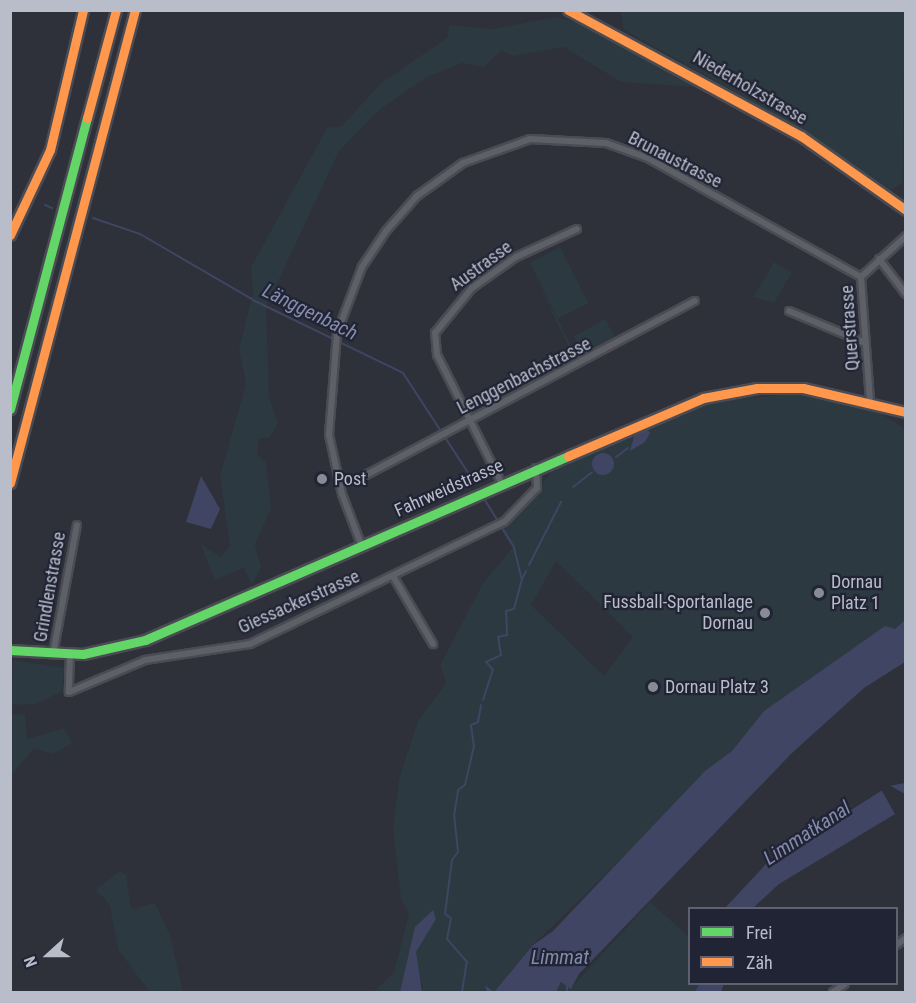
<!DOCTYPE html>
<meta charset="utf-8">
<style>
body{margin:0}
#map{position:relative;width:916px;height:1003px;overflow:hidden;background:#2e303a;font-family:"Roboto Condensed",sans-serif}
div>[style]{position:absolute}
[style*='--x']{left:calc(var(--x)*1px);top:calc(var(--y)*1px);width:calc(var(--w)*1px);rotate:calc(var(--a)*1deg)}
.green>*{inset:0;background:#2c3940;transform-origin:0 0}
.water>*{inset:0;background:#3f4562}
.round{border-radius:50%}
.pier>*{inset:0;background:#2e303a}
.stream>*{height:2px;margin:-1px;padding:0 1px;transform-origin:1px;border-radius:1px;background:#3f4562}
.roads{filter:drop-shadow(2px 0 #4a4b53) drop-shadow(-2px 0 #4a4b53) drop-shadow(0 2px #4a4b53) drop-shadow(0 -2px #4a4b53)}
.street>*{height:6px;margin:-3px;padding:0 3px;transform-origin:3px;border-radius:3px;background:#5e6068}
.fast>*{height:9px;margin:-4.5px;padding:0 4.5px;transform-origin:4.5px;border-radius:4.5px;background:#63d668}
.slow>*{height:9px;margin:-4.5px;padding:0 4.5px;transform-origin:4.5px;border-radius:4.5px;background:#ff974d}
.dots>*{width:16px;height:16px;translate:-50% -50%;box-sizing:border-box;border:3px solid #212434;border-radius:50%}
span{translate:-50% -50%;white-space:nowrap;text-align:center;line-height:1.15;-webkit-text-stroke:4.5px #212434;paint-order:stroke}
.street-label{font-size:18px;color:#b9bcc9}
.poi-label{font-size:18px;color:#b9bcc9}
.left{translate:0 -50%;text-align:left}
.right{translate:-100% -50%;text-align:right}
.water-label{font-size:20px;color:#848bad;font-style:italic}
.frame{position:absolute;inset:0;border:12px solid #b9bcc9;pointer-events:none}
.legend{position:absolute;left:688px;top:907px;width:210px;height:78px;box-sizing:border-box;background:#212434;border:2px solid #5e6170;margin:0;padding:8px 10px;list-style:none;font-size:18px;color:#b9bcc9}
.legend li{display:flex;align-items:center;gap:12px;height:30px}
.legend b{width:30px;border:2px solid #5e6170}
.north{position:absolute;left:18px;top:925px;width:60px;height:60px;-webkit-text-stroke:4px #212434;paint-order:stroke;rotate:249deg;font-size:16px;font-weight:700;line-height:24px;text-align:center;color:#b9bcc9}
.north::after{content:'';display:block;margin:auto;width:21px;height:27px;background:#b9bcc9;clip-path:polygon(50% 0,100% 100%,50% 72%,0 100%)}
</style>
<div id="map">
<div class="green">
<i style="clip-path:polygon(620px 11px,905px 11px,902px 183px,892px 190px,773px 113px,624px 30px)"></i>
<i style="clip-path:polygon(556px 17px,585px 25px,695px 87px,621px 82px,564px 47px,512px 56px,502px 50px,484px 67px,462px 63px,425px 78px,378px 111px,339px 151px,266px 307px,269px 398px,278px 423px,269px 438px,259px 438px,257px 454px,266px 463px,271px 508px,255px 545px,261px 567px,252px 585px,244px 568px,215px 580px,200px 543px,220px 557px,230px 546px,220px 476px,246px 384px,239px 349px,253px 292px,251px 267px,327px 128px,342px 126px,380px 84px,448px 37px,449px 25px,493px 29px)"></i>
<i style="left:560px;top:247px;width:63px;height:34px;rotate:63deg"></i>
<i style="clip-path:polygon(528px 262px,571px 345px,582px 356px,575px 360px)"></i>
<i style="clip-path:polygon(774px 262px,792px 272px,774px 303px,753px 297px)"></i>
<i style="left:605px;top:319px;width:23px;height:36px;rotate:61deg"></i>
<i style="clip-path:polygon(evenodd,803px 393px,876px 410px,905px 429px,905px 620px,895px 629px,882px 629px,764px 711px,732px 751px,533px 945px,494px 992px,422px 992px,423px 986px,408px 969px,400px 992px,374px 992px,394px 972px,409px 914px,401px 899px,393px 828px,399px 779px,418px 721px,446px 683px,440px 665px,482px 585px,512px 548px,500px 528px,516px 518px,556px 466px,590px 448px,705px 402px,803px 393px,556px 561px,633px 637px,604px 676px,531px 605px,556px 561px)"></i>
<i style="clip-path:polygon(13px 660px,64px 668px,62px 691px,36px 704px,11px 705px)"></i>
<i style="clip-path:polygon(25px 714px,27px 739px,64px 728px,72px 743px,53px 754px,34px 748px,11px 776px,11px 715px)"></i>
<i style="clip-path:polygon(119px 871px,126px 874px,131px 909px,155px 903px,170px 935px,183px 992px,149px 991px,119px 951px,109px 904px,96px 890px)"></i>
<i style="clip-path:polygon(650px 902px,689px 937px,690px 984px,699px 984px,695px 992px,556px 992px,561px 982px,571px 988px)"></i>
</div>
<div class="water">
<i style="clip-path:polygon(645px 426px,650px 433px,645px 442px,630px 451px,636px 430px)"></i>
<i class="round" style="left:592px;top:453px;width:22px;height:22px"></i>
<i style="clip-path:polygon(201px 476px,220px 509px,211px 529px,186px 522px)"></i>
<i style="clip-path:polygon(905px 620px,905px 662px,864px 688px,792px 753px,579px 974px,571px 989px,561px 982px,556px 992px,487px 992px,485px 985px,494px 992px,533px 945px,553px 931px,705px 771px,732px 751px,764px 711px,885px 626px,895px 629px)"></i>
<i style="clip-path:polygon(905px 783px,905px 808px,779px 884px,753px 908px,725px 908px,767px 863px,889px 786px)"></i>
<i style="clip-path:polygon(433px 910px,436px 919px,416px 952px,422px 992px,400px 992px,415px 927px)"></i>
<i style="clip-path:polygon(699px 984px,724px 984px,721px 992px,695px 992px)"></i>
</div>
<div class="pier">
<i style="clip-path:polygon(889px 785px,905px 794px,905px 808px,895px 814px,881px 789px)"></i>
</div>
<div class="stream">
<i style="--x:45;--y:205;--w:8;--a:23"></i>
<i style="--x:93;--y:218;--w:50;--a:18.8"></i>
<i style="--x:140;--y:234;--w:133;--a:30.2"></i>
<i style="--x:255;--y:301;--w:165;--a:25.9"></i>
<i style="--x:403;--y:373;--w:126;--a:56.9"></i>
<i style="--x:616;--y:457;--w:15;--a:-37"></i>
<i style="--x:573;--y:487;--w:24;--a:-38"></i>
<i style="--x:529;--y:565;--w:71;--a:-63.1"></i>
<i style="--x:522;--y:579;--w:9;--a:-63"></i>
<i style="--x:483;--y:700;--w:32;--a:-72"></i>
<i style="--x:493;--y:670;--w:11;--a:-131"></i>
<i style="--x:486;--y:662;--w:17;--a:-25"></i>
<i style="--x:501;--y:655;--w:18;--a:-99"></i>
<i style="--x:498;--y:637;--w:9;--a:-13"></i>
<i style="--x:507;--y:635;--w:24;--a:-92"></i>
<i style="--x:506;--y:611;--w:8;--a:-14"></i>
<i style="--x:514;--y:609;--w:30;--a:-75"></i>
<i style="--x:522;--y:580;--w:34;--a:-104"></i>
<i style="--x:514;--y:547;--w:59;--a:-121.8"></i>
<i style="--x:462;--y:992;--w:30;--a:-81"></i>
<i style="--x:467;--y:962;--w:30;--a:-131"></i>
<i style="--x:447;--y:939;--w:21;--a:-79"></i>
<i style="--x:451;--y:918;--w:7;--a:-146"></i>
<i style="--x:445;--y:914;--w:54;--a:-82.6"></i>
<i style="--x:452;--y:860;--w:10;--a:-53"></i>
<i style="--x:458;--y:852;--w:36;--a:-96"></i>
<i style="--x:454;--y:816;--w:26;--a:-81"></i>
<i style="--x:458;--y:790;--w:9;--a:-36"></i>
<i style="--x:465;--y:785;--w:39;--a:-77"></i>
<i style="--x:474;--y:747;--w:22;--a:-98"></i>
<i style="--x:471;--y:725;--w:8;--a:-23"></i>
<i style="--x:478;--y:722;--w:17;--a:-80"></i>
<i style="--x:567;--y:992;--w:8;--a:-90"></i>
</div>
<div class="roads">
<div class="street">
<i style="--x:879;--y:259;--w:44;--a:52.4"></i>
<i style="--x:789;--y:311;--w:80;--a:22.7"></i>
<i style="--x:870;--y:401;--w:124;--a:-94.2"></i>
<i style="--x:861;--y:277;--w:61;--a:-42.3"></i>
<i style="--x:366;--y:475;--w:372;--a:-27.9"></i>
<i style="--x:501;--y:482;--w:142;--a:-116.7"></i>
<i style="--x:437;--y:355;--w:22;--a:-95"></i>
<i style="--x:435;--y:333;--w:58;--a:-50.6"></i>
<i style="--x:472;--y:288;--w:54;--a:-35.2"></i>
<i style="--x:516;--y:257;--w:67;--a:-24.7"></i>
<i style="--x:361;--y:544;--w:53;--a:-110.8"></i>
<i style="--x:342;--y:494;--w:60;--a:-102.4"></i>
<i style="--x:329;--y:435;--w:102;--a:-85.5"></i>
<i style="--x:337;--y:333;--w:71;--a:-69.3"></i>
<i style="--x:362;--y:267;--w:43;--a:-56.3"></i>
<i style="--x:386;--y:231;--w:47;--a:-48.5"></i>
<i style="--x:417;--y:196;--w:57;--a:-35.7"></i>
<i style="--x:463;--y:163;--w:71;--a:-19.7"></i>
<i style="--x:530;--y:139;--w:76;--a:3"></i>
<i style="--x:606;--y:143;--w:45;--a:19.7"></i>
<i style="--x:648;--y:158;--w:244;--a:29.2"></i>
<i style="--x:393;--y:576;--w:79;--a:59.5"></i>
<i style="--x:53;--y:654;--w:131;--a:-79.5"></i>
<i style="--x:70;--y:655;--w:37;--a:92"></i>
<i style="--x:69;--y:692;--w:82;--a:-22.8"></i>
<i style="--x:145;--y:660;--w:106;--a:-8.7"></i>
<i style="--x:250;--y:644;--w:282;--a:-25.7"></i>
<i style="--x:504;--y:522;--w:47;--a:-45.9"></i>
<i style="--x:537;--y:488;--w:20;--a:-93"></i>
<i style="--x:896;--y:945;--w:12;--a:-35"></i>
<i style="--x:833;--y:992;--w:14;--a:-34"></i>
</div>
<div class="fast">
<i style="--x:10;--y:409;--w:301;--a:-75.2"></i>
<i style="--x:10;--y:650;--w:73;--a:3.1"></i>
<i style="--x:83;--y:654;--w:64;--a:-12.7"></i>
<i style="--x:145;--y:640;--w:461;--a:-23.5"></i>
</div>
<div class="slow">
<i style="--x:568;--y:10;--w:265;--a:28.4"></i>
<i style="--x:801;--y:136;--w:128;--a:35.2"></i>
<i style="--x:87;--y:118;--w:112;--a:-75"></i>
<i style="--x:10;--y:235;--w:94;--a:-64.8"></i>
<i style="--x:50;--y:150;--w:144;--a:-76.7"></i>
<i style="--x:568;--y:456;--w:147;--a:-23.2"></i>
<i style="--x:703;--y:398;--w:55;--a:-10.5"></i>
<i style="--x:757;--y:388;--w:46;--a:0"></i>
<i style="--x:803;--y:388;--w:106;--a:13.1"></i>
<i style="--x:10;--y:483;--w:489;--a:-75.2"></i>
</div>
</div>
<div class="dots">
<i style="left:322px;top:479px;background:#888b97"></i>
<i style="left:819px;top:593px;background:#888b97"></i>
<i style="left:765px;top:613px;background:#888b97"></i>
<i style="left:653px;top:687px;background:#888b97"></i>
</div>
<div class="street-label">
<span style="left:750px;top:88px;rotate:30deg">Niederholzstrasse</span>
<span style="left:675px;top:160px;rotate:27deg">Brunaustrasse</span>
<span style="left:481px;top:266px;rotate:-36deg">Austrasse</span>
<span style="left:850px;top:328px;rotate:-94deg">Querstrasse</span>
<span style="left:524px;top:376px;rotate:-27deg">Lenggenbachstrasse</span>
<span style="left:449px;top:488px;rotate:-24deg">Fahrweidstrasse</span>
<span style="left:50px;top:587px;rotate:-80deg">Grindlenstrasse</span>
<span style="left:299px;top:602px;rotate:-24deg">Giessackerstrasse</span>
</div>
<div class="poi-label">
<span class="left" style="left:334px;top:479px">Post</span>
<span class="left" style="left:831px;top:593px">Dornau<br>Platz 1</span>
<span class="right" style="left:753px;top:613px">Fussball-Sportanlage<br>Dornau</span>
<span class="left" style="left:665px;top:687px">Dornau Platz 3</span>
</div>
<div class="water-label">
<span style="left:310px;top:312px;rotate:26deg">Länggenbach</span>
<span style="left:807px;top:833px;rotate:-33deg">Limmatkanal</span>
<span style="left:560px;top:957px">Limmat</span>
</div>
<div class="frame"></div>
<ul class="legend">
<li><b style="height:8px;background:#63d668"></b>Frei</li>
<li><b style="height:8px;background:#ff974d"></b>Zäh</li>
</ul>
<div class="north">N</div>
</div>
